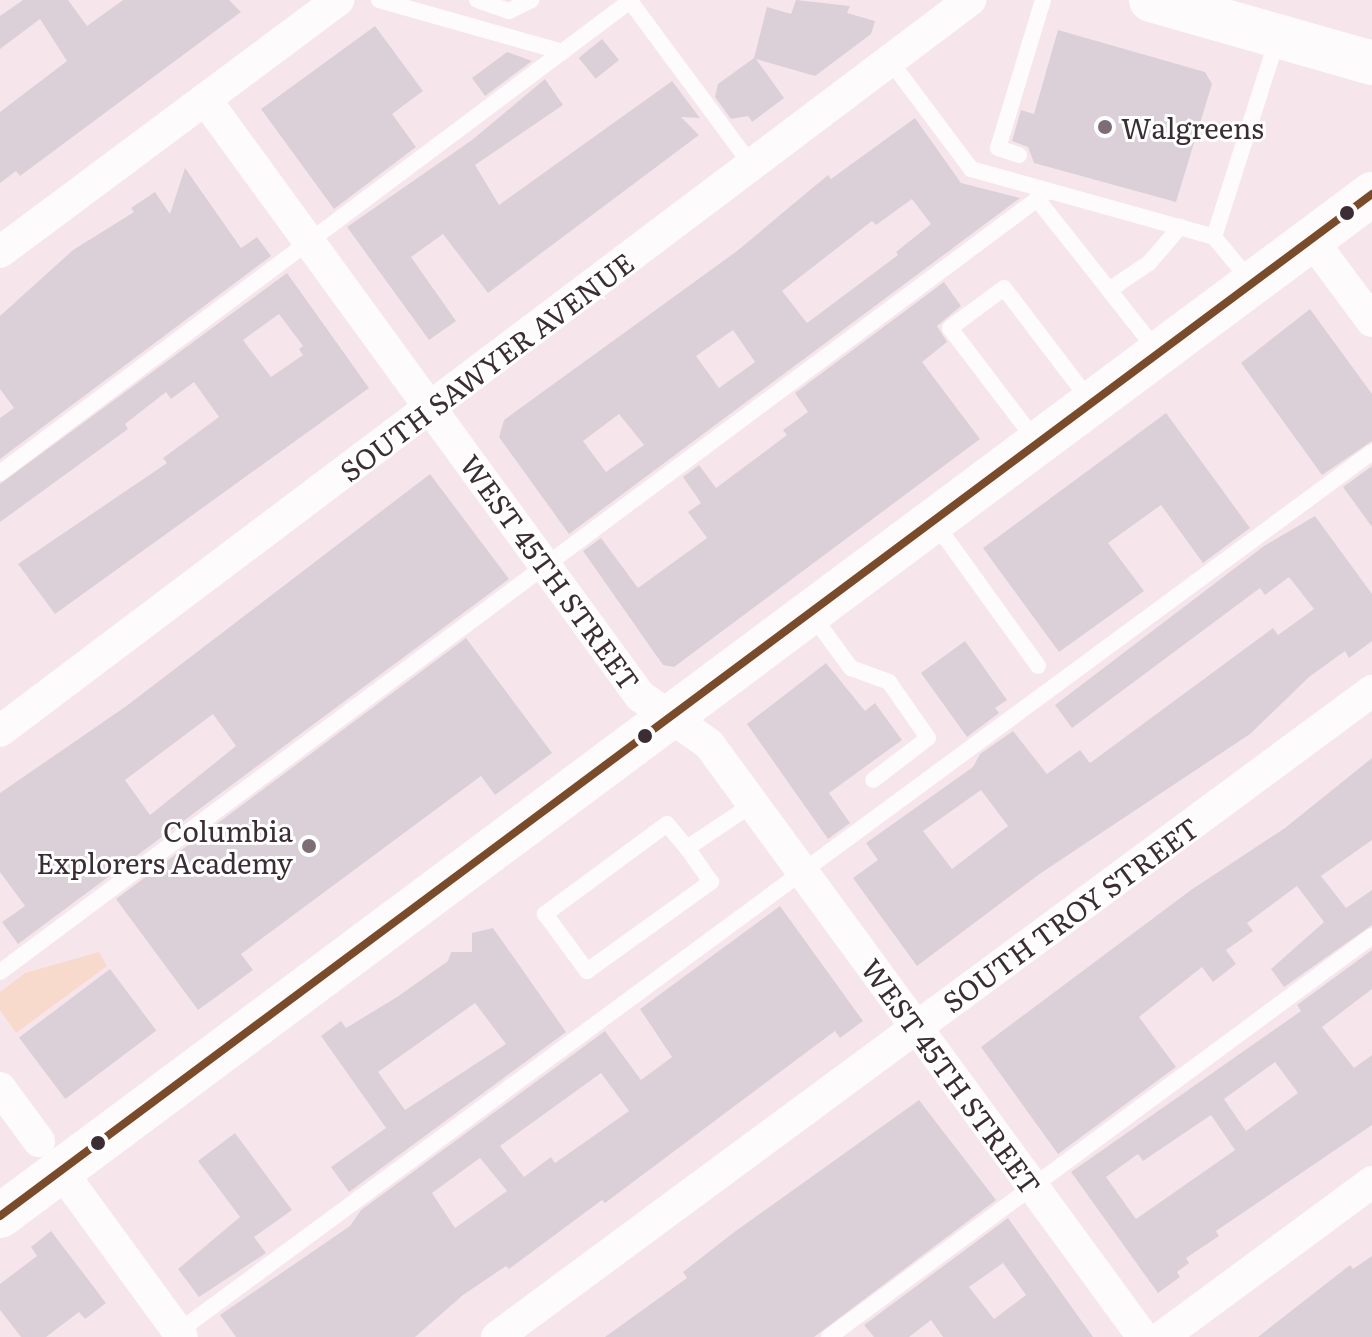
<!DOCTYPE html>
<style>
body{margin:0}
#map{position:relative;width:1372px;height:1337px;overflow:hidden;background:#f6e6ec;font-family:Literata,serif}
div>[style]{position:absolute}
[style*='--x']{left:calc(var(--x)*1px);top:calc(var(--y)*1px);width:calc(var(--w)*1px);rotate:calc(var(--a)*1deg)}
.green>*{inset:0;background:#f8dacc}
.building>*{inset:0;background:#dcd0d8;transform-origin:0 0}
.lane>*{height:16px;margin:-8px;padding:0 8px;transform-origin:8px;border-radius:8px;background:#fefbfc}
.street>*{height:32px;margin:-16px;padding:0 16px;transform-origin:16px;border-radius:16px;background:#fefbfc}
.secondary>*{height:44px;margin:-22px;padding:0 22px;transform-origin:22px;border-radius:22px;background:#fefbfc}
.bus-1>*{height:8px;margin:-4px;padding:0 4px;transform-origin:4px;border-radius:4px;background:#7a4b2a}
.dots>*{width:22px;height:22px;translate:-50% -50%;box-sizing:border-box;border:4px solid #fff;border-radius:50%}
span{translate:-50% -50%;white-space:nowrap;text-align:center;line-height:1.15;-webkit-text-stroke:6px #fff;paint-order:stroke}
.poi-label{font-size:28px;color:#3b2d33}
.left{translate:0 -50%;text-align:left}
.right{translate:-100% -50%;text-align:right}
.street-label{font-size:28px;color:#3b2d33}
</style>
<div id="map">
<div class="green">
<i style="clip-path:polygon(99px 952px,107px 966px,16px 1033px,0 1010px,0 992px,25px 973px)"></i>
</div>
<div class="building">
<i style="clip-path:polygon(23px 0,68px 0,87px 26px,123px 0,229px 0,241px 12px,20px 176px,16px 171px,0 183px,0 112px,67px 61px,40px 19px,0 49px,0 16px)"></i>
<i style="clip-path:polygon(796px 0,850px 6px,847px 13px,875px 21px,871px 34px,815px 76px,756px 59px,784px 98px,752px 122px,748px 116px,731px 119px,715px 97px,718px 84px,754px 58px,767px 7px,791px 14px)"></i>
<i style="clip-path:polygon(375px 26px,423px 91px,392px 114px,416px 147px,334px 209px,261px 109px)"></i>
<i style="clip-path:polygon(1058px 30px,1205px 72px,1212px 84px,1176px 202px,1034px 163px,1028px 147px,1012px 141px,1021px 110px,1034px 114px)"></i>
<i style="left:602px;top:39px;width:27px;height:30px;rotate:51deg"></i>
<i style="clip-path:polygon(507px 52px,532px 61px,485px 96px,472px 78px)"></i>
<i style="clip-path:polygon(545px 79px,563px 105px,475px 165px,499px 205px,672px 81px,700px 118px,681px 117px,699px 135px,488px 293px,443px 234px,411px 257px,456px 321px,429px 340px,347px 227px,472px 140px)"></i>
<i style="clip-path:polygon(evenodd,915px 118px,961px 183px,1020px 198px,569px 534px,499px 437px,504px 420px,737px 251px,828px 175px,831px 179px,915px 118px,912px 199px,931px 224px,896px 252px,898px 255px,807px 323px,782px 291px,872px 221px,876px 225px,912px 199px,915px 118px,733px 330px,755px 362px,719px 388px,696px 356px,733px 330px,915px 118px,619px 414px,644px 445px,606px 472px,583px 441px,619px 414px)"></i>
<i style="clip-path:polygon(185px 168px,241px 248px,257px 237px,271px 256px,0 459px,0 418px,14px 408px,0 389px,0 316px,73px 250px,134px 212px,131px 208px,155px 192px,170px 214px)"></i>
<i style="clip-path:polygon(evenodd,287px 273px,369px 388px,55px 614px,18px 564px,167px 463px,163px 458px,219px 417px,194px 382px,171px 399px,166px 392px,125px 424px,128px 429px,0 522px,0 484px,287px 273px,279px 314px,303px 346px,299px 349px,303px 355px,271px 377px,243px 340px,279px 314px)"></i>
<i style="clip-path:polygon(944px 282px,961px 306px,937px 326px,947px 342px,922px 362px,980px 439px,674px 667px,663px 665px,583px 551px,601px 538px,638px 588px,707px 538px,688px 512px,701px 503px,683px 477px,699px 465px,716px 488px,787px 435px,783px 430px,808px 412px,795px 393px)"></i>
<i style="clip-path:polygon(1310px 309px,1372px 394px,1372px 441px,1322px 475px,1241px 363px)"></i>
<i style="clip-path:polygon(1166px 413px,1250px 528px,1203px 563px,1161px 505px,1108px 543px,1144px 591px,1059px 652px,983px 548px)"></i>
<i style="clip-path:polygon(1372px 466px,1372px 527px,1343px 487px)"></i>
<i style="clip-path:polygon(evenodd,430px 474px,509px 579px,18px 944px,2px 922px,25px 906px,0 872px,0 793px,125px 707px,430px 474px,213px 714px,236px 746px,150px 815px,125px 780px,213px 714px)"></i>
<i style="clip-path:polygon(evenodd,1315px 516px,1372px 594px,1372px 641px,1349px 658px,1345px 651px,1309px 677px,1250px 734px,1041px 873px,917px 966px,853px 878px,878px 860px,866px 843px,973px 767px,980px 754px,1013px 731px,1047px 774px,1080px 750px,1090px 763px,1273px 628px,1278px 635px,1314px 609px,1289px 577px,1265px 595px,1260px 588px,1072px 728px,1055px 705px,1264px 546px,1315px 516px,981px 790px,1008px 826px,952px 869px,923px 831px,981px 790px)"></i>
<i style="clip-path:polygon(466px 638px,552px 753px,495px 795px,481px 776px,241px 954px,253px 970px,198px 1010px,116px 899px)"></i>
<i style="clip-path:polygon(965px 641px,1007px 700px,995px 708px,999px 713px,967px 737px,921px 673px)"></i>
<i style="clip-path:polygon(826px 663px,865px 711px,875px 703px,902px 740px,829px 793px,850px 823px,828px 839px,747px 724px)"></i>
<i style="clip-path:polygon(1372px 758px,1372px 840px,1321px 876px,1346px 908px,1372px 890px,1372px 925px,1284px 987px,1271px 969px,1324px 922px,1297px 886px,1247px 923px,1253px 931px,1226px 950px,1236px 964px,1213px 982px,1202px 967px,1139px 1017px,1176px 1067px,1058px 1154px,981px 1047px,1191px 890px,1285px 828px)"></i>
<i style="clip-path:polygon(evenodd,780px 906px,863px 1021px,840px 1038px,835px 1031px,605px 1203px,602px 1200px,509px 1269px,506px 1266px,463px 1295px,415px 1337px,236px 1337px,220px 1315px,350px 1226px,361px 1210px,605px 1031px,641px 1080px,672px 1057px,640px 1009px,780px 906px,601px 1073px,629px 1111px,555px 1163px,551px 1157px,524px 1177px,500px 1146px,601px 1073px,780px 906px,480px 1158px,507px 1191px,455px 1228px,432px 1193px,480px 1158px)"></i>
<i style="clip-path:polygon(evenodd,493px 928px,566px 1032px,349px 1192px,331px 1167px,386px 1128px,321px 1036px,341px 1021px,346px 1028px,397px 997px,448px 961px,451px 952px,472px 952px,472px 933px,493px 928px,475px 1003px,506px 1044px,405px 1110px,378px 1072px,475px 1003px)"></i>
<i style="clip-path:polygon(evenodd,1372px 950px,1372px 989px,1322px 1027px,1354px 1068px,1372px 1055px,1372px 1125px,1216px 1231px,1219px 1236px,1186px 1258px,1189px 1263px,1177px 1272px,1180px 1277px,1158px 1293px,1071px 1172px,1301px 1011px,1297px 1005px,1372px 950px,1275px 1062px,1298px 1093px,1246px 1131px,1224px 1099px,1275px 1062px,1372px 950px,1211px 1115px,1235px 1150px,1136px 1219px,1106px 1177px,1138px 1154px,1143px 1161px,1211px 1115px)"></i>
<i style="left:110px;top:969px;width:77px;height:114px;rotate:53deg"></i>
<i style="clip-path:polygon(919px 1100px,996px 1200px,814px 1337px,605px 1337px,687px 1278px,683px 1272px,733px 1233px)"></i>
<i style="clip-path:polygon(235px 1133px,292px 1210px,254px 1237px,266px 1253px,199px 1297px,178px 1269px,240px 1217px,198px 1161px)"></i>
<i style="clip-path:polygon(evenodd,1008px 1218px,1093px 1337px,943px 1337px,931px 1320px,909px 1337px,874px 1337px,864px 1325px,1008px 1218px,1003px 1263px,1026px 1295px,994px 1319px,969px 1287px,1003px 1263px)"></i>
<i style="clip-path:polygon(51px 1231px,106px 1303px,85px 1319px,79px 1312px,46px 1337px,21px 1337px,0 1310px,0 1284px,37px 1256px,31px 1247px)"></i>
<i style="clip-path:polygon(1372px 1256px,1372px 1337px,1258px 1337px,1350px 1265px,1353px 1269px)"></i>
</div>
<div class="lane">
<i style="--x:379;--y:0;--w:191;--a:15.8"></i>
<i style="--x:477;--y:0;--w:34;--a:19"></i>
<i style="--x:509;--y:11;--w:25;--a:-26"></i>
<i style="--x:891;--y:62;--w:134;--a:53.2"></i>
<i style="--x:971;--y:169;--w:252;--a:15.6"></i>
<i style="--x:1214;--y:237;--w:60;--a:50.4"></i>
<i style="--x:1019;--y:155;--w:22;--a:-162"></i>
<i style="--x:998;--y:148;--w:155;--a:-73.1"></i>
<i style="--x:1037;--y:199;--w:116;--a:51.6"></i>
<i style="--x:1109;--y:290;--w:48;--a:-34"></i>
<i style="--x:1149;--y:263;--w:48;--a:-49.3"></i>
<i style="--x:1214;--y:237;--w:211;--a:-72.3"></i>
<i style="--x:1109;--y:290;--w:79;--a:51.7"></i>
<i style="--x:1036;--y:441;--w:142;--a:-127.3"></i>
<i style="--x:950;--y:328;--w:67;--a:-36.5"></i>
<i style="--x:1004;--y:288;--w:143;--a:52.7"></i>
<i style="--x:0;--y:473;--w:787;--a:-36.84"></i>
<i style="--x:630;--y:1;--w:205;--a:53.5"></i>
<i style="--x:935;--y:523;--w:176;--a:54.2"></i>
<i style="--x:812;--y:615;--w:66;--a:53.7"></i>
<i style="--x:851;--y:668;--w:40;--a:20.2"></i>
<i style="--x:889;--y:682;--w:68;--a:55.1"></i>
<i style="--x:928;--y:738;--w:69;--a:142.6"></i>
<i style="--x:687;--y:848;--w:31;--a:-130"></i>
<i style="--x:667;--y:824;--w:152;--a:143.6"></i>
<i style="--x:545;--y:914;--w:71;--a:53.6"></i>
<i style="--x:587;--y:971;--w:153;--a:-35.7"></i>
<i style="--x:711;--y:882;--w:42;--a:-125.2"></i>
<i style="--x:687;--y:848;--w:79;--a:-33.7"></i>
<i style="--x:0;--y:972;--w:1307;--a:-36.69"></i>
<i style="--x:175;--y:1334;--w:1487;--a:-36.38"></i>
<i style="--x:829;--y:1337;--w:675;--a:-36.45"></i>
</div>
<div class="street">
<i style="--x:205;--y:99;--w:739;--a:53.92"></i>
<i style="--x:640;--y:696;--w:84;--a:34.8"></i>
<i style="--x:709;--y:744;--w:735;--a:53.8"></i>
<i style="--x:1311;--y:239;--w:102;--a:53.4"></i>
<i style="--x:0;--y:252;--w:422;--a:-36.7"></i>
<i style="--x:0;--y:731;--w:1215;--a:-37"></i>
<i style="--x:0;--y:1088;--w:66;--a:53.7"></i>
<i style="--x:61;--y:1171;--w:205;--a:53.9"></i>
<i style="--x:497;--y:1337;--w:1088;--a:-36.44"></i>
<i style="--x:1162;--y:1337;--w:261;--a:-36.4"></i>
</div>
<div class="secondary">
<i style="--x:1151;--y:0;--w:230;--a:15.9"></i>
<i style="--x:0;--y:1216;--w:1711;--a:-36.68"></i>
</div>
<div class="bus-1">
<i style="--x:0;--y:1216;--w:1711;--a:-36.68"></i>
</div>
<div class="dots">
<i style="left:1105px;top:127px;background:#7c6e74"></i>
<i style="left:1347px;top:213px;background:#3b2d33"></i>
<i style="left:645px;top:736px;background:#3b2d33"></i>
<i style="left:309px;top:846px;background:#7c6e74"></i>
<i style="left:98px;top:1143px;background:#3b2d33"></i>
</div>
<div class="poi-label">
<span class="left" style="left:1121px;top:127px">Walgreens</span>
<span class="right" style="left:293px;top:846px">Columbia<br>Explorers Academy</span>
</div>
<div class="street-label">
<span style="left:486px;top:366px;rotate:-37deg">SOUTH SAWYER AVENUE</span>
<span style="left:551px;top:572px;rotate:54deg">WEST 45TH STREET</span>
<span style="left:1070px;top:914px;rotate:-36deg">SOUTH TROY STREET</span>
<span style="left:952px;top:1076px;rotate:54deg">WEST 45TH STREET</span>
</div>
</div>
